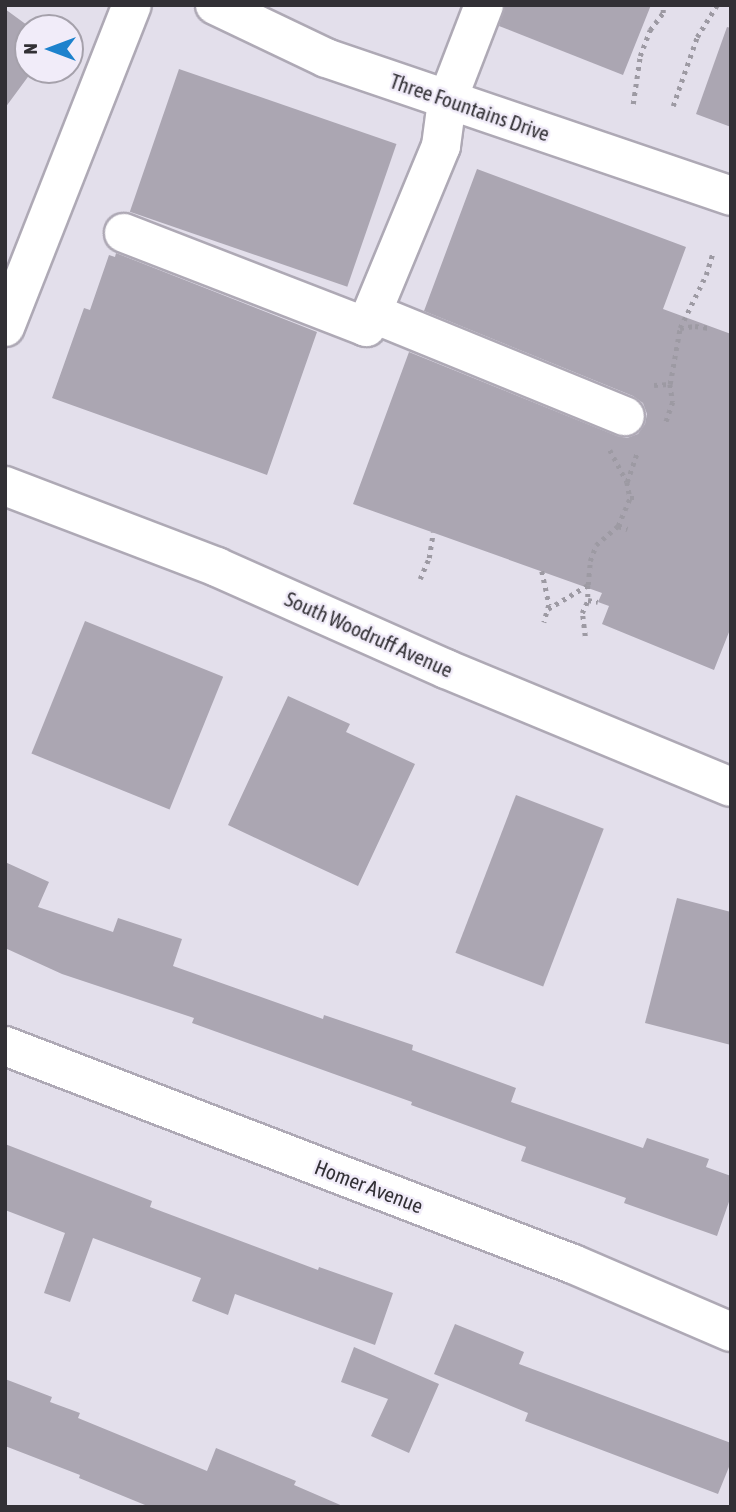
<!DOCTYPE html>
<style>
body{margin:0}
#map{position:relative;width:736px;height:1512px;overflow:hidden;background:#e3dfeb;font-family:"Asap Condensed",sans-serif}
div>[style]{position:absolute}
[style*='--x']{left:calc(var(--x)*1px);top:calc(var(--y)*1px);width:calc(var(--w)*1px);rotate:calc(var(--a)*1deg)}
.building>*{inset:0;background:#aba6b2;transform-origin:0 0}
.path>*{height:4.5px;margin-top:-2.25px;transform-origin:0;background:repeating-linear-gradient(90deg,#9d9aa3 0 3.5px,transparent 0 8.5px)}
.roads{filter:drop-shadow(2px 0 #aea9b5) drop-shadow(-2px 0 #aea9b5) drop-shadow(0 2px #aea9b5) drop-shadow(0 -2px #aea9b5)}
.minor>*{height:38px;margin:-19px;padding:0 19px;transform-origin:19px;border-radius:19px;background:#fff}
.major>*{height:38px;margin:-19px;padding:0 19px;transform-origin:19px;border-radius:19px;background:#fff}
span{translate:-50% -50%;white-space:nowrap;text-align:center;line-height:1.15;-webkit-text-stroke:5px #f1ecf9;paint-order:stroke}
.street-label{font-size:21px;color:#323035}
.frame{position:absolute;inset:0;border:7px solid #323035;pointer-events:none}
.north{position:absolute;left:14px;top:14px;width:70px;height:70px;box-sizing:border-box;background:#f1ecf9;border:2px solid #a5a1ab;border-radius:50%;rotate:270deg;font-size:19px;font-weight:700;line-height:28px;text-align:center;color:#323035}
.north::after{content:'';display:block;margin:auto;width:24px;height:32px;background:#1d82cd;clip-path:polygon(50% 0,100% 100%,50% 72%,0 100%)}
</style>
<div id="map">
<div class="building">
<i style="clip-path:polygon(505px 5px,651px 5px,623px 75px,499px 26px)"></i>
<i style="clip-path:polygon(5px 9px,31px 28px,28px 28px,28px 70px,33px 70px,5px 108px)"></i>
<i style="clip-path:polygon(727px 27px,731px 28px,731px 127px,696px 114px)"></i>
<i style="left:179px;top:69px;width:230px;height:151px;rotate:19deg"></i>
<i style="clip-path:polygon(477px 169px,686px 247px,663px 309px,731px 334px,731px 627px,714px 670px,602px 624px,609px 606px,598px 602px,602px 593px,353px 504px,409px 352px,617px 436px,627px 438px,638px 434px,645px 424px,647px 414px,643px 403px,633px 396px,424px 311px)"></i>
<i style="clip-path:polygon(116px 253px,317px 332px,267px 475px,52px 398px,84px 308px,90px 310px,109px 255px,115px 257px)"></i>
<i style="left:85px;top:621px;width:149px;height:143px;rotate:22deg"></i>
<i style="clip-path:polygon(288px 696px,350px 724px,346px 732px,415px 764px,358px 886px,228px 825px)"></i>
<i style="left:516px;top:795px;width:94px;height:169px;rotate:21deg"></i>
<i style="clip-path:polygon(5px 862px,49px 882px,38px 907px,113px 932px,118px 918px,182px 939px,173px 966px,323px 1019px,324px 1015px,413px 1045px,412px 1050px,516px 1088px,511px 1102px,643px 1148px,647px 1138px,709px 1159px,706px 1167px,731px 1176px,731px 1196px,717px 1236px,624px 1203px,626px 1198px,521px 1161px,526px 1147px,411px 1105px,412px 1102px,192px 1023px,194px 1018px,62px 974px,5px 948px)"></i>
<i style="clip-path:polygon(677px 898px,731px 912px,731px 1045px,645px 1023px)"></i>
<i style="clip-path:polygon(5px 1144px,152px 1201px,150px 1207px,318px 1270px,319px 1267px,393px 1293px,375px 1345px,235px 1294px,228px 1315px,192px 1301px,201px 1278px,93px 1238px,70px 1302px,44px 1293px,65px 1233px,5px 1210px)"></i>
<i style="clip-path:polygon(455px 1324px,524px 1352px,519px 1364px,731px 1443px,731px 1462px,718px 1494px,525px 1421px,528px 1413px,434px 1374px)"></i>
<i style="clip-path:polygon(354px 1347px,439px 1384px,409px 1453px,371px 1436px,388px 1399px,341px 1382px)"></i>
<i style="clip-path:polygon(5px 1379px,52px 1397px,50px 1402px,80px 1413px,78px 1418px,207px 1471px,216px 1448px,296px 1481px,294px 1485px,345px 1507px,150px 1507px,79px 1478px,80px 1475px,5px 1446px)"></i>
</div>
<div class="path">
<i style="--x:633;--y:104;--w:49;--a:-81.7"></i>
<i style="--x:640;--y:56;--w:28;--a:-69"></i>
<i style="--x:650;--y:30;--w:21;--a:-53"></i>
<i style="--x:663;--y:13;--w:8;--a:-90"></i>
<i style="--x:673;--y:106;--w:73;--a:-70.8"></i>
<i style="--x:697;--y:37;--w:38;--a:-58"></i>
<i style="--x:680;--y:328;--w:59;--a:-63.9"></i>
<i style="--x:706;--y:275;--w:21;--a:-73"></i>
<i style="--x:670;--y:384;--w:57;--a:-79.9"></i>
<i style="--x:680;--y:328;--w:15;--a:-8"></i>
<i style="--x:695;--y:326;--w:14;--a:8"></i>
<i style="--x:654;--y:385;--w:16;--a:-4"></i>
<i style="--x:670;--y:384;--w:18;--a:81"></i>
<i style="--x:673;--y:402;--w:24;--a:109"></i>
<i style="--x:610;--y:450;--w:36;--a:62"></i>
<i style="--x:627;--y:482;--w:16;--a:79"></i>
<i style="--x:627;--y:482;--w:31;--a:-71"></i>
<i style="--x:618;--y:526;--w:30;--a:-67"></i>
<i style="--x:630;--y:498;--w:9;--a:0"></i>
<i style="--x:542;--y:571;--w:35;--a:78"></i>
<i style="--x:549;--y:605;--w:18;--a:106"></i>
<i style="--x:420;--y:579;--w:23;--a:-67"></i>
<i style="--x:429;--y:558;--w:26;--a:-81"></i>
<i style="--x:588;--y:585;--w:24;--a:-85"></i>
<i style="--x:590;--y:561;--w:17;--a:-69"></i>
<i style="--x:596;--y:545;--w:29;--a:-41"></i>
<i style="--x:618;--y:526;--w:10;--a:17"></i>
<i style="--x:548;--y:609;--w:47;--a:-31"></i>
<i style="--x:588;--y:585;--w:15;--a:90"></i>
<i style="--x:588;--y:600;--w:10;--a:11"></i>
<i style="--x:585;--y:636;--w:23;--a:-97"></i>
<i style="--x:582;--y:613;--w:14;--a:-65"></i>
</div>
<div class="roads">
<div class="minor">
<i style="--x:215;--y:5;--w:123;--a:25.5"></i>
<i style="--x:326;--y:58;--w:428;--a:18.8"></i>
<i style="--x:124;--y:233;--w:260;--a:21.2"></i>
<i style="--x:366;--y:327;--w:196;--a:-67.5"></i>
<i style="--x:441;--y:146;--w:45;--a:-82.4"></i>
<i style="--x:447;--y:101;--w:103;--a:-68.9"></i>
<i style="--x:372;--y:313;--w:273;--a:22.2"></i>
<i style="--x:5;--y:327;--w:346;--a:-68.5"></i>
<i style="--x:5;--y:1046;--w:608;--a:21"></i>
<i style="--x:573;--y:1264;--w:172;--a:23.3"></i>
</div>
<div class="major">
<i style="--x:5;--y:486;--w:227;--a:20.9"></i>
<i style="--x:217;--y:567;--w:251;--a:24"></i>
<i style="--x:446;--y:669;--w:308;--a:22.5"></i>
</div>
</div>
<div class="street-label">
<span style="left:470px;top:107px;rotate:19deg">Three Fountains Drive</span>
<span style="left:369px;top:634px;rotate:24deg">South Woodruff Avenue</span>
<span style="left:369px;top:1186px;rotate:21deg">Homer Avenue</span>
</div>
<div class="frame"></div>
<div class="north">N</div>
</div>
